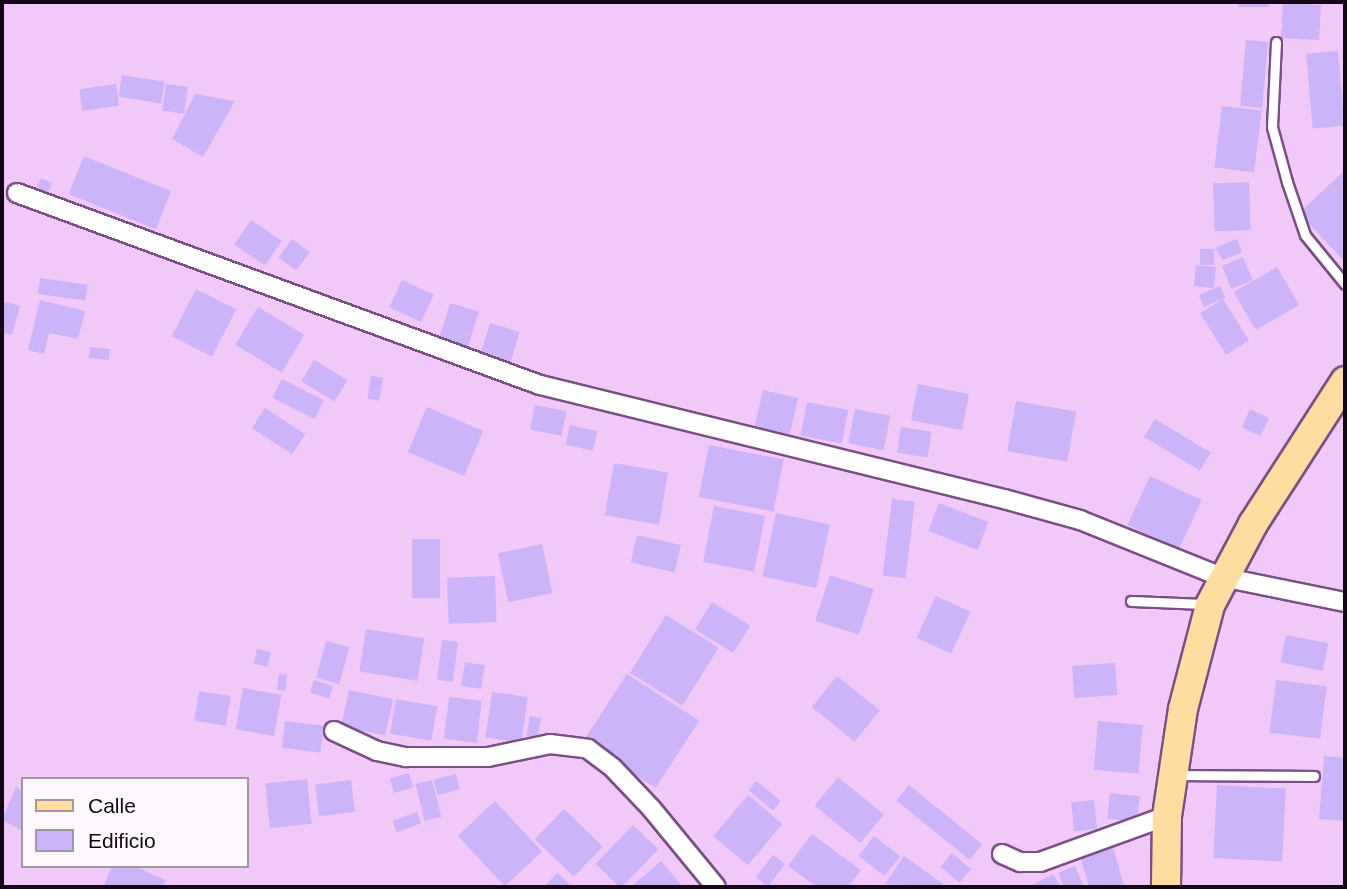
<!DOCTYPE html>
<style>
body{margin:0}
#map{position:relative;width:1347px;height:889px;overflow:hidden;background:#f0c9f9;font-family:Helvetica,sans-serif}
div>[style]{position:absolute}
[style*='--x']{left:calc(var(--x)*1px);top:calc(var(--y)*1px);width:calc(var(--w)*1px);rotate:calc(var(--a)*1deg)}
.building>*{inset:0;background:#cbb4f7;transform-origin:0 0}
.roads{filter:drop-shadow(2px 0 #7a4f84) drop-shadow(-2px 0 #7a4f84) drop-shadow(0 2px #7a4f84) drop-shadow(0 -2px #7a4f84)}
.service>*{height:9px;margin:-4.5px;padding:0 4.5px;transform-origin:4.5px;border-radius:4.5px;background:#fff}
.minor>*{height:18px;margin:-9px;padding:0 9px;transform-origin:9px;border-radius:9px;background:#fff}
.primary>*{height:28px;margin:-14px;padding:0 14px;transform-origin:14px;border-radius:14px;background:#ffdda0}
span{translate:-50% -50%;white-space:nowrap;text-align:center;line-height:1.15;-webkit-text-stroke:5px #fdf8fe;paint-order:stroke}
.frame{position:absolute;inset:0;border:4px solid #150518;pointer-events:none}
.legend{position:absolute;left:21px;top:777px;width:228px;height:91px;box-sizing:border-box;background:#fdf8fe;border:2px solid #a097a2;margin:0;padding:9px 12px;list-style:none;font-size:21px;color:#150518}
.legend li{display:flex;align-items:center;gap:14px;height:35px}
.legend b{width:35px;border:2px solid #a097a2}
</style>
<div id="map">
<div class="building">
<i style="left:1238px;top:2px;width:31px;height:5px"></i>
<i style="left:1283px;top:3px;width:38px;height:35px;rotate:3deg"></i>
<i style="left:1246px;top:40px;width:22px;height:66px;rotate:5deg"></i>
<i style="left:1338px;top:51px;width:75px;height:32px;rotate:85deg"></i>
<i style="left:122px;top:75px;width:43px;height:22px;rotate:9deg"></i>
<i style="left:116px;top:84px;width:22px;height:37px;rotate:82deg"></i>
<i style="left:166px;top:84px;width:22px;height:27px;rotate:8deg"></i>
<i style="clip-path:polygon(195px 94px,235px 101px,203px 157px,172px 139px)"></i>
<i style="left:1222px;top:106px;width:40px;height:62px;rotate:7deg"></i>
<i style="left:84px;top:156px;width:94px;height:41px;rotate:22deg"></i>
<i style="clip-path:polygon(1345px 170px,1345px 262px,1299px 213px)"></i>
<i style="left:41px;top:178px;width:12px;height:11px;rotate:24deg"></i>
<i style="left:1249px;top:182px;width:48px;height:36px;rotate:88deg"></i>
<i style="left:251px;top:220px;width:37px;height:30px;rotate:34deg"></i>
<i style="left:292px;top:239px;width:22px;height:23px;rotate:36deg"></i>
<i style="clip-path:polygon(1237px 239px,1242px 252px,1223px 260px,1215px 248px)"></i>
<i style="left:1200px;top:249px;width:14px;height:16px"></i>
<i style="left:1243px;top:257px;width:25px;height:23px;rotate:67deg"></i>
<i style="left:1196px;top:265px;width:20px;height:21px;rotate:6deg"></i>
<i style="left:1277px;top:267px;width:44px;height:50px;rotate:60deg"></i>
<i style="left:40px;top:278px;width:48px;height:16px;rotate:8deg"></i>
<i style="left:402px;top:280px;width:35px;height:30px;rotate:25deg"></i>
<i style="left:1220px;top:286px;width:13px;height:23px;rotate:67deg"></i>
<i style="left:196px;top:289px;width:45px;height:53px;rotate:27deg"></i>
<i style="left:1223px;top:299px;width:49px;height:27px;rotate:58deg"></i>
<i style="clip-path:polygon(40px 300px,85px 311px,78px 339px,49px 333px,44px 354px,28px 350px)"></i>
<i style="clip-path:polygon(2px 301px,20px 306px,12px 335px,2px 333px)"></i>
<i style="left:450px;top:303px;width:30px;height:38px;rotate:17deg"></i>
<i style="left:258px;top:307px;width:54px;height:44px;rotate:31deg"></i>
<i style="left:490px;top:323px;width:31px;height:31px;rotate:17deg"></i>
<i style="left:90px;top:347px;width:20px;height:11px;rotate:6deg"></i>
<i style="left:314px;top:360px;width:39px;height:25px;rotate:31deg"></i>
<i style="left:371px;top:376px;width:12px;height:23px;rotate:9deg"></i>
<i style="left:282px;top:379px;width:47px;height:21px;rotate:27deg"></i>
<i style="left:918px;top:384px;width:52px;height:37px;rotate:11deg"></i>
<i style="left:763px;top:390px;width:36px;height:37px;rotate:13deg"></i>
<i style="left:1016px;top:401px;width:61px;height:51px;rotate:10deg"></i>
<i style="left:807px;top:402px;width:42px;height:34px;rotate:11deg"></i>
<i style="left:535px;top:405px;width:32px;height:25px;rotate:11deg"></i>
<i style="left:427px;top:407px;width:61px;height:49px;rotate:23deg"></i>
<i style="left:265px;top:408px;width:48px;height:24px;rotate:33deg"></i>
<i style="left:855px;top:409px;width:36px;height:35px;rotate:11deg"></i>
<i style="left:1250px;top:409px;width:21px;height:20px;rotate:25deg"></i>
<i style="left:1155px;top:419px;width:65px;height:21px;rotate:31deg"></i>
<i style="left:570px;top:425px;width:28px;height:20px;rotate:13deg"></i>
<i style="left:901px;top:427px;width:31px;height:26px;rotate:9deg"></i>
<i style="left:709px;top:445px;width:76px;height:53px;rotate:11deg"></i>
<i style="left:614px;top:463px;width:55px;height:53px;rotate:10deg"></i>
<i style="left:1150px;top:476px;width:57px;height:54px;rotate:25deg"></i>
<i style="left:892px;top:499px;width:23px;height:77px;rotate:7deg"></i>
<i style="left:939px;top:503px;width:53px;height:30px;rotate:21deg"></i>
<i style="left:714px;top:506px;width:52px;height:57px;rotate:11deg"></i>
<i style="left:776px;top:513px;width:55px;height:65px;rotate:12deg"></i>
<i style="left:637px;top:535px;width:45px;height:28px;rotate:13deg"></i>
<i style="left:412px;top:539px;width:28px;height:59px"></i>
<i style="left:542px;top:544px;width:50px;height:45px;rotate:78deg"></i>
<i style="left:830px;top:575px;width:46px;height:48px;rotate:18deg"></i>
<i style="left:495px;top:576px;width:46px;height:48px;rotate:88deg"></i>
<i style="left:936px;top:596px;width:38px;height:46px;rotate:25deg"></i>
<i style="left:712px;top:602px;width:45px;height:32px;rotate:32deg"></i>
<i style="left:666px;top:615px;width:62px;height:68px;rotate:32deg"></i>
<i style="left:366px;top:629px;width:59px;height:43px;rotate:9deg"></i>
<i style="left:1286px;top:635px;width:43px;height:28px;rotate:11deg"></i>
<i style="left:442px;top:640px;width:16px;height:40px;rotate:7deg"></i>
<i style="left:326px;top:641px;width:24px;height:38px;rotate:15deg"></i>
<i style="left:257px;top:649px;width:14px;height:15px;rotate:12deg"></i>
<i style="left:465px;top:662px;width:20px;height:24px;rotate:9deg"></i>
<i style="left:1115px;top:663px;width:32px;height:43px;rotate:86deg"></i>
<i style="left:279px;top:674px;width:8px;height:16px;rotate:7deg"></i>
<i style="left:627px;top:674px;width:86px;height:80px;rotate:33deg"></i>
<i style="left:837px;top:676px;width:55px;height:40px;rotate:39deg"></i>
<i style="left:314px;top:680px;width:20px;height:13px;rotate:18deg"></i>
<i style="left:1276px;top:680px;width:51px;height:53px;rotate:7deg"></i>
<i style="left:243px;top:688px;width:39px;height:42px;rotate:10deg"></i>
<i style="left:349px;top:690px;width:45px;height:37px;rotate:12deg"></i>
<i style="left:199px;top:691px;width:32px;height:30px;rotate:9deg"></i>
<i style="left:492px;top:692px;width:36px;height:46px;rotate:8deg"></i>
<i style="left:449px;top:697px;width:33px;height:42px;rotate:7deg"></i>
<i style="left:396px;top:699px;width:42px;height:35px;rotate:10deg"></i>
<i style="left:530px;top:716px;width:11px;height:20px;rotate:10deg"></i>
<i style="left:285px;top:721px;width:39px;height:27px;rotate:7deg"></i>
<i style="left:1098px;top:721px;width:45px;height:49px;rotate:5deg"></i>
<i style="clip-path:polygon(1324px 756px,1345px 758px,1345px 821px,1319px 819px)"></i>
<i style="left:409px;top:773px;width:15px;height:20px;rotate:74deg"></i>
<i style="left:456px;top:774px;width:16px;height:23px;rotate:76deg"></i>
<i style="left:838px;top:777px;width:59px;height:37px;rotate:39deg"></i>
<i style="left:307px;top:779px;width:45px;height:42px;rotate:84deg"></i>
<i style="left:351px;top:780px;width:32px;height:36px;rotate:83deg"></i>
<i style="left:432px;top:780px;width:38px;height:17px;rotate:76deg"></i>
<i style="left:756px;top:781px;width:32px;height:12px;rotate:39deg"></i>
<i style="left:909px;top:785px;width:94px;height:20px;rotate:39deg"></i>
<i style="left:1217px;top:785px;width:69px;height:73px;rotate:3deg"></i>
<i style="clip-path:polygon(16px 787px,23px 791px,23px 831px,2px 820px)"></i>
<i style="left:1110px;top:793px;width:30px;height:26px;rotate:6deg"></i>
<i style="left:748px;top:795px;width:45px;height:54px;rotate:40deg"></i>
<i style="left:1094px;top:800px;width:29px;height:23px;rotate:84deg"></i>
<i style="left:495px;top:801px;width:69px;height:51px;rotate:47deg"></i>
<i style="left:564px;top:809px;width:54px;height:42px;rotate:44deg"></i>
<i style="left:417px;top:812px;width:12px;height:26px;rotate:70deg"></i>
<i style="left:633px;top:825px;width:35px;height:54px;rotate:44deg"></i>
<i style="clip-path:polygon(812px 834px,861px 870px,848px 887px,817px 887px,788px 866px)"></i>
<i style="left:874px;top:836px;width:33px;height:25px;rotate:38deg"></i>
<i style="clip-path:polygon(1113px 847px,1124px 886px,1089px 887px,1080px 856px)"></i>
<i style="left:952px;top:853px;width:25px;height:18px;rotate:40deg"></i>
<i style="left:773px;top:855px;width:15px;height:28px;rotate:37deg"></i>
<i style="clip-path:polygon(904px 856px,943px 884px,940px 887px,885px 884px)"></i>
<i style="clip-path:polygon(661px 861px,683px 887px,631px 887px)"></i>
<i style="clip-path:polygon(112px 866px,134px 866px,166px 880px,162px 887px,103px 887px)"></i>
<i style="clip-path:polygon(1075px 866px,1084px 887px,1064px 887px,1058px 873px)"></i>
<i style="clip-path:polygon(558px 873px,572px 887px,543px 887px)"></i>
<i style="clip-path:polygon(1053px 874px,1061px 887px,1034px 887px,1032px 885px)"></i>
</div>
<div class="roads">
<div class="service">
<i style="--x:1276;--y:42;--w:85;--a:92.7"></i>
<i style="--x:1272;--y:127;--w:57;--a:74.7"></i>
<i style="--x:1287;--y:182;--w:56;--a:71.2"></i>
<i style="--x:1305;--y:235;--w:63;--a:50.8"></i>
<i style="--x:1131;--y:601;--w:74;--a:2.3"></i>
<i style="--x:1175;--y:775;--w:139;--a:0.4"></i>
</div>
<div class="minor">
<i style="--x:17;--y:193;--w:557;--a:20.16"></i>
<i style="--x:540;--y:385;--w:478;--a:13.8"></i>
<i style="--x:1004;--y:499;--w:79;--a:15.4"></i>
<i style="--x:1080;--y:520;--w:153;--a:21.9"></i>
<i style="--x:1222;--y:577;--w:126;--a:11.5"></i>
<i style="--x:334;--y:731;--w:47;--a:24.9"></i>
<i style="--x:377;--y:751;--w:30;--a:12"></i>
<i style="--x:406;--y:757;--w:82;--a:0"></i>
<i style="--x:488;--y:757;--w:63;--a:-11.8"></i>
<i style="--x:550;--y:744;--w:38;--a:7"></i>
<i style="--x:588;--y:749;--w:31;--a:37"></i>
<i style="--x:613;--y:768;--w:55;--a:46.5"></i>
<i style="--x:651;--y:808;--w:102;--a:50.6"></i>
<i style="--x:1002;--y:854;--w:20;--a:24"></i>
<i style="--x:1020;--y:862;--w:20;--a:0"></i>
<i style="--x:1040;--y:862;--w:135;--a:-19.9"></i>
</div>
<div class="primary">
<i style="--x:1166;--y:887;--w:71;--a:-89.2"></i>
<i style="--x:1167;--y:816;--w:108;--a:-81.5"></i>
<i style="--x:1183;--y:709;--w:107;--a:-75.4"></i>
<i style="--x:1210;--y:605;--w:92;--a:-62"></i>
<i style="--x:1253;--y:524;--w:170;--a:-57.2"></i>
</div>
</div>
<div class="frame"></div>
<ul class="legend">
<li><b style="height:9px;background:#ffdda0"></b>Calle</li>
<li><b style="height:19px;background:#cbb4f7"></b>Edificio</li>
</ul>
</div>
